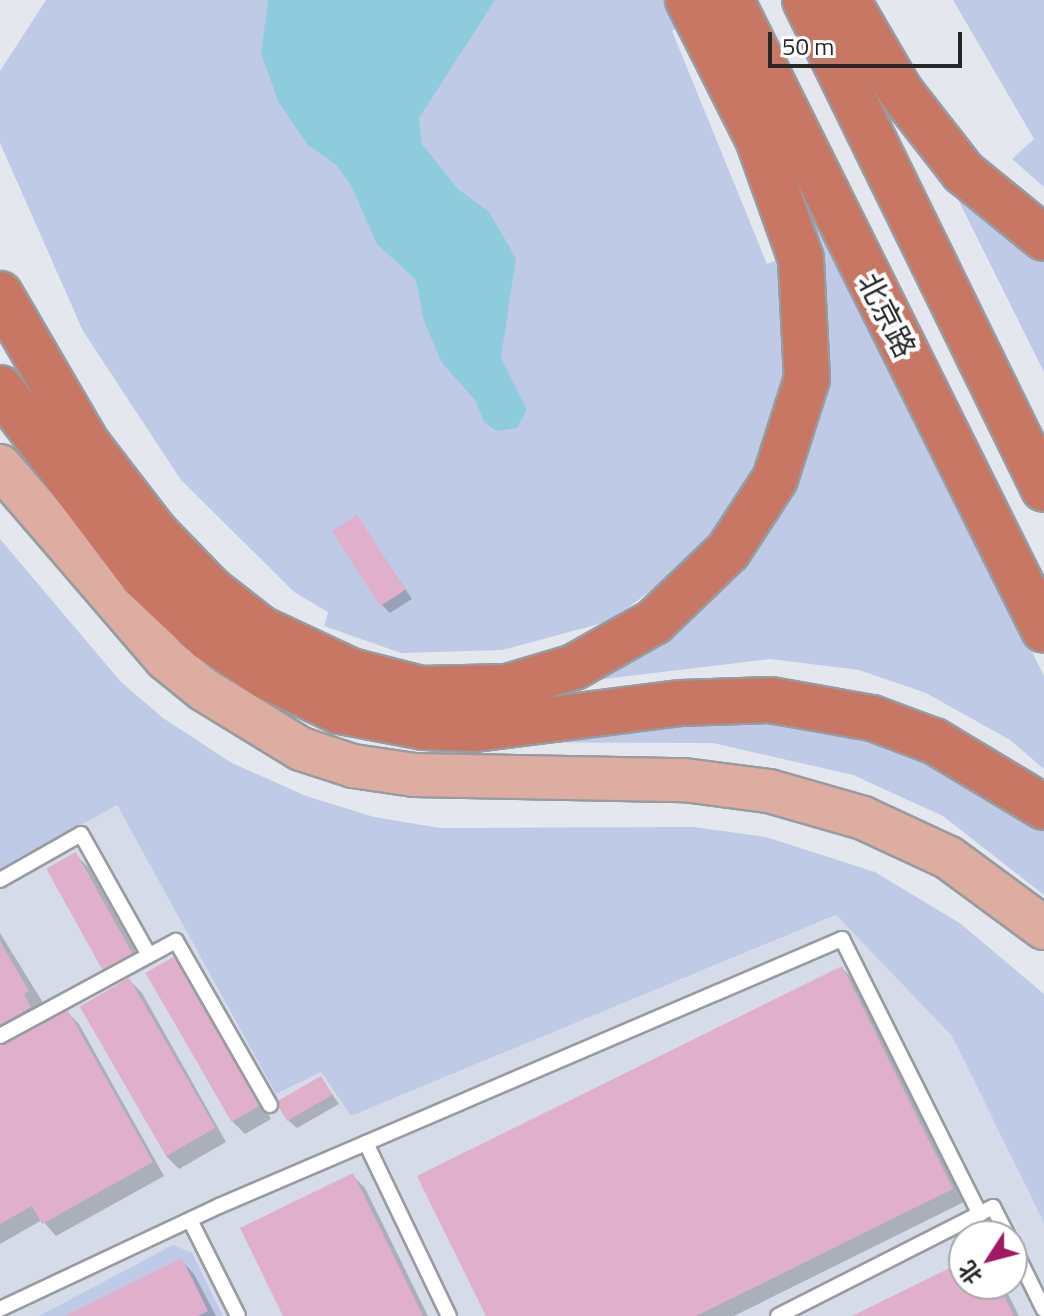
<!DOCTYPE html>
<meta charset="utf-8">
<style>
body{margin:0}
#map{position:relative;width:1044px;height:1316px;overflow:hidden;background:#e5e7ee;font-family:"Titillium Web","Noto Sans SC",sans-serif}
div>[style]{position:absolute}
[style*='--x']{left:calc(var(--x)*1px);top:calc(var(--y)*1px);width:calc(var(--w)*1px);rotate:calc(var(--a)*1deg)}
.built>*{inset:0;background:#d5dbe8}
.green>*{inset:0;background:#becae6}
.water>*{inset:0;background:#8eccdd}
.shadow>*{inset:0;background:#0003}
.building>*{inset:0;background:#e0afcc;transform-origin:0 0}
.roads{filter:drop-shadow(2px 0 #989ba0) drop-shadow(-2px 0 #989ba0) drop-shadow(0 2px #989ba0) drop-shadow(0 -2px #989ba0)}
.lane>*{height:14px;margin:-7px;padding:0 7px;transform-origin:7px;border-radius:7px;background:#fff}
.primary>*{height:42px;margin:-21px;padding:0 21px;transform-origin:21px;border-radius:21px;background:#ddada1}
.highway>*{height:44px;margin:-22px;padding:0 22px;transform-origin:22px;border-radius:22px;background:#c77763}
span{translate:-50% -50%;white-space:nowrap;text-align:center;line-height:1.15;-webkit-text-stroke:8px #fff;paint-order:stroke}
.street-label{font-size:30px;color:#262729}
.north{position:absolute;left:948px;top:1220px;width:80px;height:80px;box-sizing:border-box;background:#fff;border:2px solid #a8a9a9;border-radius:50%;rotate:234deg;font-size:22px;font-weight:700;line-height:32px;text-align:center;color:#262729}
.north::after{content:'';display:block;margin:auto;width:28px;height:36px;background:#a11864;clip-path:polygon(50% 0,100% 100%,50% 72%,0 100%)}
.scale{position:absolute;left:768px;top:32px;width:194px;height:36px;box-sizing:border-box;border:4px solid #262729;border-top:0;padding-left:10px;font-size:24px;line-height:28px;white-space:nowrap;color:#262729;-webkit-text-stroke:6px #fff;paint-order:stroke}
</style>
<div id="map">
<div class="built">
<i style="clip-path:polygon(evenodd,117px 805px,276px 1094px,321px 1072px,351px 1116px,837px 915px,952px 1036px,1044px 1223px,1044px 1316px,0 1316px,0 870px,117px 805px,964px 1236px,1012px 1236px,1012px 1284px,964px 1284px,964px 1236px)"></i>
</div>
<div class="green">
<i style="clip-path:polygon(46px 0,727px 0,672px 31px,767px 264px,788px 255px,789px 381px,769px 446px,720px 529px,676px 572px,610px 621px,502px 650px,401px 653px,324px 626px,328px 612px,294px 592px,181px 480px,83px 331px,0 143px,0 71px)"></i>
<i style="clip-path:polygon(953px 0,1044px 0,1044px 187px,1012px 159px,1034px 139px)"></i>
<i style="clip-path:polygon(931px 145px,1044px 250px,1044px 372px)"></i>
<i style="clip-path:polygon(795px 170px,1044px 676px,1044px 769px,1010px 740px,926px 693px,859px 670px,770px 659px,521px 689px,755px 540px,822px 279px)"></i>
<i style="clip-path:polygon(0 539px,121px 682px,163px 718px,232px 763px,306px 796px,374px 817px,440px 828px,694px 827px,766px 837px,875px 872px,961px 924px,1044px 994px,1044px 1223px,952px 1036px,836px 915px,351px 1116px,321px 1072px,276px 1094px,117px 805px,0 870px)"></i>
<i style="clip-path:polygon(595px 719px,868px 723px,1044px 815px,1044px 895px,943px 816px,853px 775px,713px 743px,456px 742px)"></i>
<i style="clip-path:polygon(173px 1245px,192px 1253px,223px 1316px,39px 1316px)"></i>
</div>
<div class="water">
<i style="clip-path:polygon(268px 0,495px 0,419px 118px,422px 144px,458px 189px,489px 212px,516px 258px,501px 358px,527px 410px,517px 428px,497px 431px,484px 422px,475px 400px,442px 363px,424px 321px,416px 280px,377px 244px,351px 185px,336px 165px,308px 145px,279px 103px,261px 54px)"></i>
</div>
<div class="shadow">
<i style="clip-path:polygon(357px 518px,412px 599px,390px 613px,382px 605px)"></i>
<i style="clip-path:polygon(76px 855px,89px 868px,144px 966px,117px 981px,104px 969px)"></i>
<i style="clip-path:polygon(0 933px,53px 1019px,66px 1011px,79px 1024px,164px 1176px,56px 1236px,42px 1220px,0 1244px,0 1048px,5px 1046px,0 1041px)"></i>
<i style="clip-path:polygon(174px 959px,187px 972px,271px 1119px,245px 1134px,232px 1121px,148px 974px)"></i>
<i style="clip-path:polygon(842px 968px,855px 981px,964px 1202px,734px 1316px,488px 1316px)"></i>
<i style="clip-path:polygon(129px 980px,142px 993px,226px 1142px,179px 1169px,166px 1156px)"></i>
<i style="clip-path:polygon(321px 1078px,339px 1104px,297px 1128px,288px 1120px)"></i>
<i style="clip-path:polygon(352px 1175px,365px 1188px,428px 1316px,285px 1316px)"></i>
<i style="clip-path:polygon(182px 1261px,194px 1274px,216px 1316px,70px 1316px)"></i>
<i style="clip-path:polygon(964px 1263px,964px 1284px,1003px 1284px,1019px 1316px,856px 1316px)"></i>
</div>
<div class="building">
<i style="left:357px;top:515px;width:89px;height:30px;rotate:57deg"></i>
<i style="left:76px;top:852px;width:116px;height:34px;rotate:61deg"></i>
<i style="clip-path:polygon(0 941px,29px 991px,24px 994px,31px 1007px,0 1025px)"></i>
<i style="left:175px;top:956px;width:172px;height:34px;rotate:60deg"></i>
<i style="clip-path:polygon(842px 966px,953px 1189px,696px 1316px,486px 1316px,417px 1176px)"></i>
<i style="left:129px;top:978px;width:173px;height:57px;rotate:60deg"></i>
<i style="clip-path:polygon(67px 1009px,153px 1162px,42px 1224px,32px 1206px,0 1224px,0 1046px)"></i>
<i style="left:321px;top:1076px;width:22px;height:52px;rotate:60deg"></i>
<i style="clip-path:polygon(353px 1173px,423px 1316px,283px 1316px,240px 1228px)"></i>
<i style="clip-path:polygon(182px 1258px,208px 1311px,198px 1316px,65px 1316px)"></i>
<i style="clip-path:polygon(964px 1261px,964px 1284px,998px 1284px,1014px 1316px,852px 1316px)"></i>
</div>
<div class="roads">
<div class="lane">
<i style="--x:0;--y:880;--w:93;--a:-29.6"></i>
<i style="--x:81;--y:834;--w:139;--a:60.7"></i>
<i style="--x:0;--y:1036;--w:200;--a:-28.4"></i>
<i style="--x:176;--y:941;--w:189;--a:60.2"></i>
<i style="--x:366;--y:1143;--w:192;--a:64.4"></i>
<i style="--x:190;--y:1220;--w:107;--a:63.4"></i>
<i style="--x:1012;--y:1245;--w:72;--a:63.8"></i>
<i style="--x:0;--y:1309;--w:242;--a:-25.2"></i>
<i style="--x:219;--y:1206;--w:678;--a:-23.2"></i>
<i style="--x:842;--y:939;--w:308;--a:63.4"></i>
<i style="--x:778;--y:1316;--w:241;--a:-26.9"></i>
<i style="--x:993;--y:1207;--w:33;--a:63"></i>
</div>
<div class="primary">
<i style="--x:0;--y:466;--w:255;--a:49.3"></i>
<i style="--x:166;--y:659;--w:48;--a:39"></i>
<i style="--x:203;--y:689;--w:115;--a:31.5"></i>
<i style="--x:301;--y:749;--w:55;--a:18.1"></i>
<i style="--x:353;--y:766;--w:62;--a:8.4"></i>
<i style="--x:414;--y:775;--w:270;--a:1.1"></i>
<i style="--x:684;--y:780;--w:86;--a:7.4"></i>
<i style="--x:769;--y:791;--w:98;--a:16"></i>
<i style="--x:863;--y:818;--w:95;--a:24.9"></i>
<i style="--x:949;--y:858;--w:118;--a:36.4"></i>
</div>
<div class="highway">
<i style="--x:731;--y:0;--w:703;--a:63.58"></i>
<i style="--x:805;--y:0;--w:544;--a:63.95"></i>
<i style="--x:847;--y:0;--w:105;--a:59.8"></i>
<i style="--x:900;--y:91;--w:103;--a:52.1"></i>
<i style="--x:963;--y:172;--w:104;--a:39.2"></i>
<i style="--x:0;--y:294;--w:175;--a:59.8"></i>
<i style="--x:88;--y:445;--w:110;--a:52.4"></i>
<i style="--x:155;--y:532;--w:79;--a:46"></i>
<i style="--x:210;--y:589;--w:65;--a:38.1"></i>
<i style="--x:261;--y:629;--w:99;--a:25"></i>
<i style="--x:351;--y:671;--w:72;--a:14.4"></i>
<i style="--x:421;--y:689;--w:86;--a:-1.3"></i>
<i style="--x:507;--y:687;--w:70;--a:-16.6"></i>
<i style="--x:574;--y:667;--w:92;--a:-29.4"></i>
<i style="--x:654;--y:622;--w:103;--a:-43.8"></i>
<i style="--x:728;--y:551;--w:86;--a:-56.9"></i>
<i style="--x:775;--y:479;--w:105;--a:-72.3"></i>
<i style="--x:807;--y:379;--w:120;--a:-92.9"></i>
<i style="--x:801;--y:259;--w:127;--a:-109.7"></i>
<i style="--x:758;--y:139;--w:156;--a:-116.7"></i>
<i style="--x:0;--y:388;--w:237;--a:52.9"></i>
<i style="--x:143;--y:577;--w:89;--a:43.2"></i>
<i style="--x:208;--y:638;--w:69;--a:33.7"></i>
<i style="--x:265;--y:676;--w:82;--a:25.3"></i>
<i style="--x:339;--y:711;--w:86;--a:10.7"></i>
<i style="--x:424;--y:727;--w:51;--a:2.2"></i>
<i style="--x:475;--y:729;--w:208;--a:-7.2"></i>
<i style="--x:681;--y:703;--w:89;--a:-1.9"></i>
<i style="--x:770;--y:700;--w:104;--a:10"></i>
<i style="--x:872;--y:718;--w:66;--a:20.4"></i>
<i style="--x:934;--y:741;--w:128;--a:31"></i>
</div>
</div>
<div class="street-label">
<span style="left:887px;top:315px;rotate:63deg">北京路</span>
</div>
<div class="north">北</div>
<div class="scale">50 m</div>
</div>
